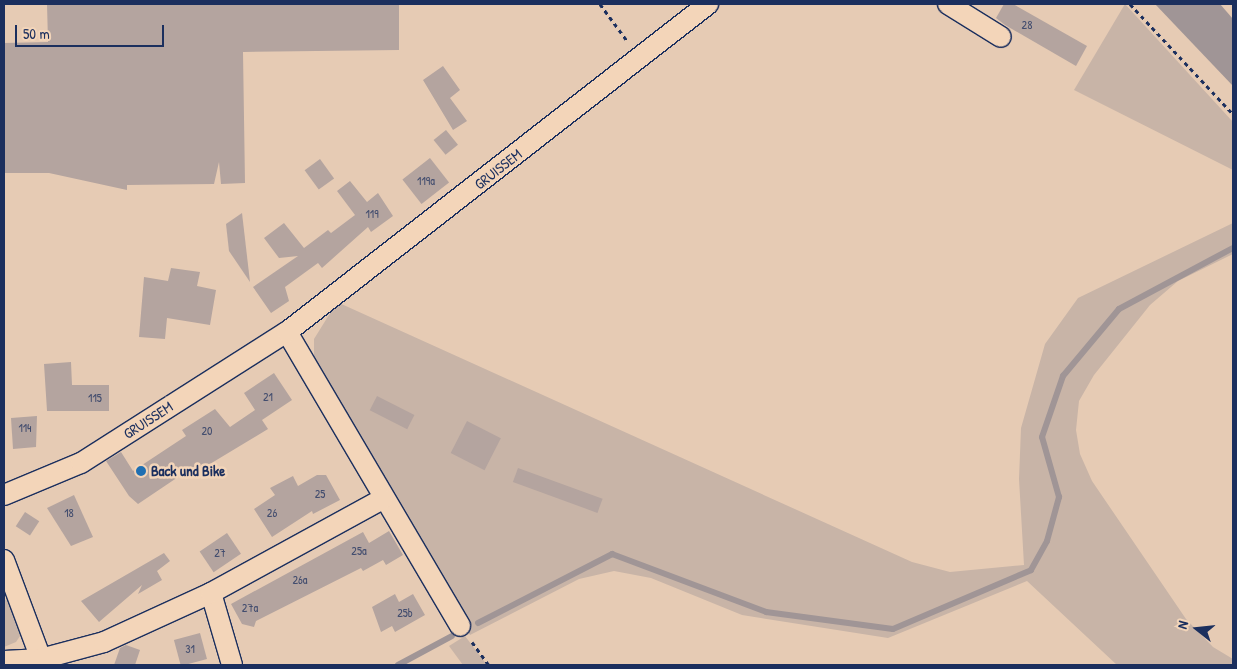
<!DOCTYPE html>
<style>
body{margin:0}
#map{position:relative;width:1237px;height:669px;overflow:hidden;background:#e6cbb4;font-family:"Patrick Hand",sans-serif}
div>[style]{position:absolute}
[style*='--x']{left:calc(var(--x)*1px);top:calc(var(--y)*1px);width:calc(var(--w)*1px);rotate:calc(var(--a)*1deg)}
.green>*{inset:0;background:#c8b4a7}
.water>*{inset:0;background:#a09596}
.stream>*{height:6px;margin:-3px;padding:0 3px;transform-origin:3px;border-radius:3px;background:#a09596}
.building>*{inset:0;background:#b4a49f;transform-origin:0 0}
.path>*{height:3px;margin-top:-1.5px;transform-origin:0;background:repeating-linear-gradient(90deg,#1b2f5e 0 4px,transparent 0 8px)}
.roads{filter:drop-shadow(1px 0 #1b2f5e) drop-shadow(-1px 0 #1b2f5e) drop-shadow(0 1px #1b2f5e) drop-shadow(0 -1px #1b2f5e)}
.minor>*{height:20px;margin:-10px;padding:0 10px;transform-origin:10px;border-radius:10px;background:#f3d5b9}
.dots>*{width:14px;height:14px;translate:-50% -50%;box-sizing:border-box;border:2px solid #f3d5b9;border-radius:50%}
span{translate:-50% -50%;white-space:nowrap;text-align:center;line-height:1.15;-webkit-text-stroke:5px #f3d5b9;paint-order:stroke}
.number-label{font-size:12px;color:#414c6e}
.number-label span{-webkit-text-stroke-width:0}
.street-label{font-size:15px;color:#1b2f5e}
.poi-label{font-size:15px;color:#1b2f5e;font-weight:700}
.left{translate:0 -50%;text-align:left}
.frame{position:absolute;inset:0;border:5px solid #1b2f5e;pointer-events:none}
.north{position:absolute;left:1172px;top:604px;width:50px;height:50px;-webkit-text-stroke:4px #f3d5b9;paint-order:stroke;rotate:286deg;font-size:14px;font-weight:700;line-height:20px;text-align:center;color:#1b2f5e}
.north::after{content:'';display:block;margin:auto;width:18px;height:22px;background:#1b2f5e;clip-path:polygon(50% 0,100% 100%,50% 72%,0 100%)}
.scale{position:absolute;left:15px;top:25px;width:149px;height:22px;box-sizing:border-box;border:2px solid #1b2f5e;border-top:0;padding-left:6px;font-size:15px;line-height:18px;white-space:nowrap;color:#1b2f5e;-webkit-text-stroke:4px #f3d5b9;paint-order:stroke}
</style>
<div id="map">
<div class="green">
<i style="clip-path:polygon(1125px 4px,1233px 122px,1233px 170px,1074px 90px)"></i>
<i style="clip-path:polygon(1233px 223px,1233px 254px,1178px 281px,1150px 305px,1094px 375px,1079px 401px,1076px 430px,1080px 454px,1092px 481px,1186px 619px,1213px 647px,1233px 659px,1233px 665px,1117px 665px,1027px 581px,888px 638px,742px 615px,651px 578px,614px 571px,579px 579px,470px 635px,314px 357px,314px 339px,337px 302px,912px 562px,950px 572px,1024px 565px,1019px 479px,1021px 428px,1045px 344px,1078px 298px)"></i>
<i style="clip-path:polygon(8px 598px,22px 633px,16px 642px,4px 647px,4px 601px)"></i>
<i style="clip-path:polygon(465px 636px,487px 665px,463px 665px,449px 646px)"></i>
</div>
<div class="water">
<i style="clip-path:polygon(1155px 4px,1220px 4px,1233px 19px,1233px 86px)"></i>
</div>
<div class="stream">
<i style="--x:478;--y:623;--w:151;--a:-27.2"></i>
<i style="--x:612;--y:554;--w:165;--a:20.6"></i>
<i style="--x:766;--y:612;--w:128;--a:7.6"></i>
<i style="--x:893;--y:629;--w:150;--a:-23.1"></i>
<i style="--x:1031;--y:570;--w:33;--a:-61"></i>
<i style="--x:1047;--y:541;--w:46;--a:-74.7"></i>
<i style="--x:1059;--y:497;--w:62;--a:-105.8"></i>
<i style="--x:1042;--y:437;--w:65;--a:-71"></i>
<i style="--x:1063;--y:376;--w:87;--a:-50.1"></i>
<i style="--x:1119;--y:309;--w:129;--a:-28.2"></i>
<i style="--x:398;--y:665;--w:61;--a:-28.2"></i>
</div>
<div class="building">
<i style="clip-path:polygon(47px 4px,399px 4px,399px 50px,243px 52px,245px 183px,221px 184px,219px 162px,214px 184px,127px 185px,127px 190px,49px 173px,4px 173px,4px 43px,48px 42px)"></i>
<i style="clip-path:polygon(1004px 4px,1013px 4px,1087px 46px,1076px 66px,1005px 25px,996px 18px)"></i>
<i style="clip-path:polygon(443px 66px,460px 90px,450px 98px,467px 121px,453px 130px,423px 80px)"></i>
<i style="left:446px;top:130px;width:19px;height:16px;rotate:51deg"></i>
<i style="left:430px;top:158px;width:31px;height:35px;rotate:52deg"></i>
<i style="left:320px;top:159px;width:24px;height:19px;rotate:54deg"></i>
<i style="clip-path:polygon(350px 181px,367px 202px,378px 193px,393px 216px,371px 232px,368px 227px,322px 268px,318px 263px,285px 287px,289px 301px,271px 313px,253px 287px,298px 256px,279px 258px,264px 238px,284px 223px,304px 248px,328px 230px,331px 233px,355px 215px,337px 191px)"></i>
<i style="clip-path:polygon(242px 213px,250px 282px,229px 251px,226px 224px)"></i>
<i style="clip-path:polygon(171px 268px,200px 272px,197px 286px,216px 290px,210px 325px,167px 318px,165px 339px,139px 337px,144px 277px,168px 281px)"></i>
<i style="clip-path:polygon(71px 362px,72px 385px,109px 385px,109px 411px,47px 411px,44px 364px)"></i>
<i style="clip-path:polygon(274px 373px,292px 400px,262px 420px,268px 429px,190px 476px,187px 471px,138px 504px,129px 496px,106px 461px,121px 452px,133px 471px,186px 436px,182px 430px,215px 409px,230px 427px,255px 410px,244px 393px)"></i>
<i style="left:377px;top:396px;width:42px;height:16px;rotate:27deg"></i>
<i style="clip-path:polygon(37px 416px,36px 447px,13px 449px,11px 418px)"></i>
<i style="left:467px;top:421px;width:38px;height:36px;rotate:27deg"></i>
<i style="left:518px;top:468px;width:90px;height:15px;rotate:20deg"></i>
<i style="clip-path:polygon(317px 475px,326px 475px,340px 500px,313px 514px,312px 511px,272px 537px,254px 509px,275px 495px,270px 488px,293px 476px,298px 486px)"></i>
<i style="clip-path:polygon(74px 495px,93px 537px,71px 546px,47px 508px)"></i>
<i style="left:25px;top:512px;width:17px;height:17px;rotate:33deg"></i>
<i style="clip-path:polygon(389px 531px,403px 555px,386px 565px,383px 560px,363px 571px,361px 568px,256px 621px,254px 627px,242px 624px,231px 604px,363px 532px,369px 543px)"></i>
<i style="left:227px;top:533px;width:25px;height:33px;rotate:56deg"></i>
<i style="clip-path:polygon(164px 553px,170px 561px,157px 571px,162px 580px,138px 594px,142px 585px,99px 622px,81px 601px)"></i>
<i style="clip-path:polygon(395px 594px,399px 602px,413px 594px,425px 615px,395px 632px,392px 626px,381px 632px,372px 607px)"></i>
<i style="left:200px;top:633px;width:27px;height:27px;rotate:75deg"></i>
<i style="clip-path:polygon(126px 645px,140px 650px,135px 665px,114px 665px,120px 648px)"></i>
</div>
<div class="path">
<i style="--x:600;--y:4;--w:47;--a:53.6"></i>
<i style="--x:1130;--y:4;--w:151;--a:46.9"></i>
<i style="--x:472;--y:642;--w:29;--a:54"></i>
</div>
<div class="roads">
<div class="minor">
<i style="--x:948;--y:4;--w:62;--a:31.9"></i>
<i style="--x:287;--y:332;--w:341;--a:59.5"></i>
<i style="--x:4;--y:495;--w:83;--a:-22.6"></i>
<i style="--x:81;--y:463;--w:244;--a:-32.5"></i>
<i style="--x:287;--y:332;--w:534;--a:-37.92"></i>
<i style="--x:4;--y:560;--w:106;--a:69.5"></i>
<i style="--x:211;--y:593;--w:75;--a:73.7"></i>
<i style="--x:4;--y:661;--w:37;--a:-3"></i>
<i style="--x:41;--y:659;--w:65;--a:-15.1"></i>
<i style="--x:104;--y:642;--w:118;--a:-24.6"></i>
<i style="--x:211;--y:593;--w:196;--a:-28.7"></i>
</div>
</div>
<div class="dots">
<i style="left:141px;top:471px;background:#1f6fb2"></i>
</div>
<div class="number-label">
<span style="left:1027px;top:25px">28</span>
<span style="left:426px;top:181px">119a</span>
<span style="left:372px;top:214px">119</span>
<span style="left:268px;top:397px">21</span>
<span style="left:95px;top:398px">115</span>
<span style="left:25px;top:428px">114</span>
<span style="left:207px;top:431px">20</span>
<span style="left:320px;top:494px">25</span>
<span style="left:69px;top:513px">18</span>
<span style="left:272px;top:513px">26</span>
<span style="left:359px;top:551px">25a</span>
<span style="left:220px;top:553px">27</span>
<span style="left:300px;top:580px">26a</span>
<span style="left:250px;top:608px">27a</span>
<span style="left:405px;top:613px">25b</span>
<span style="left:190px;top:649px">31</span>
</div>
<div class="street-label">
<span style="left:498px;top:169px;rotate:-38deg">GRUISSEM</span>
<span style="left:148px;top:420px;rotate:-33deg">GRUISSEM</span>
</div>
<div class="poi-label">
<span class="left" style="left:151px;top:471px">Back und Bike</span>
</div>
<div class="frame"></div>
<div class="north">N</div>
<div class="scale">50 m</div>
</div>
